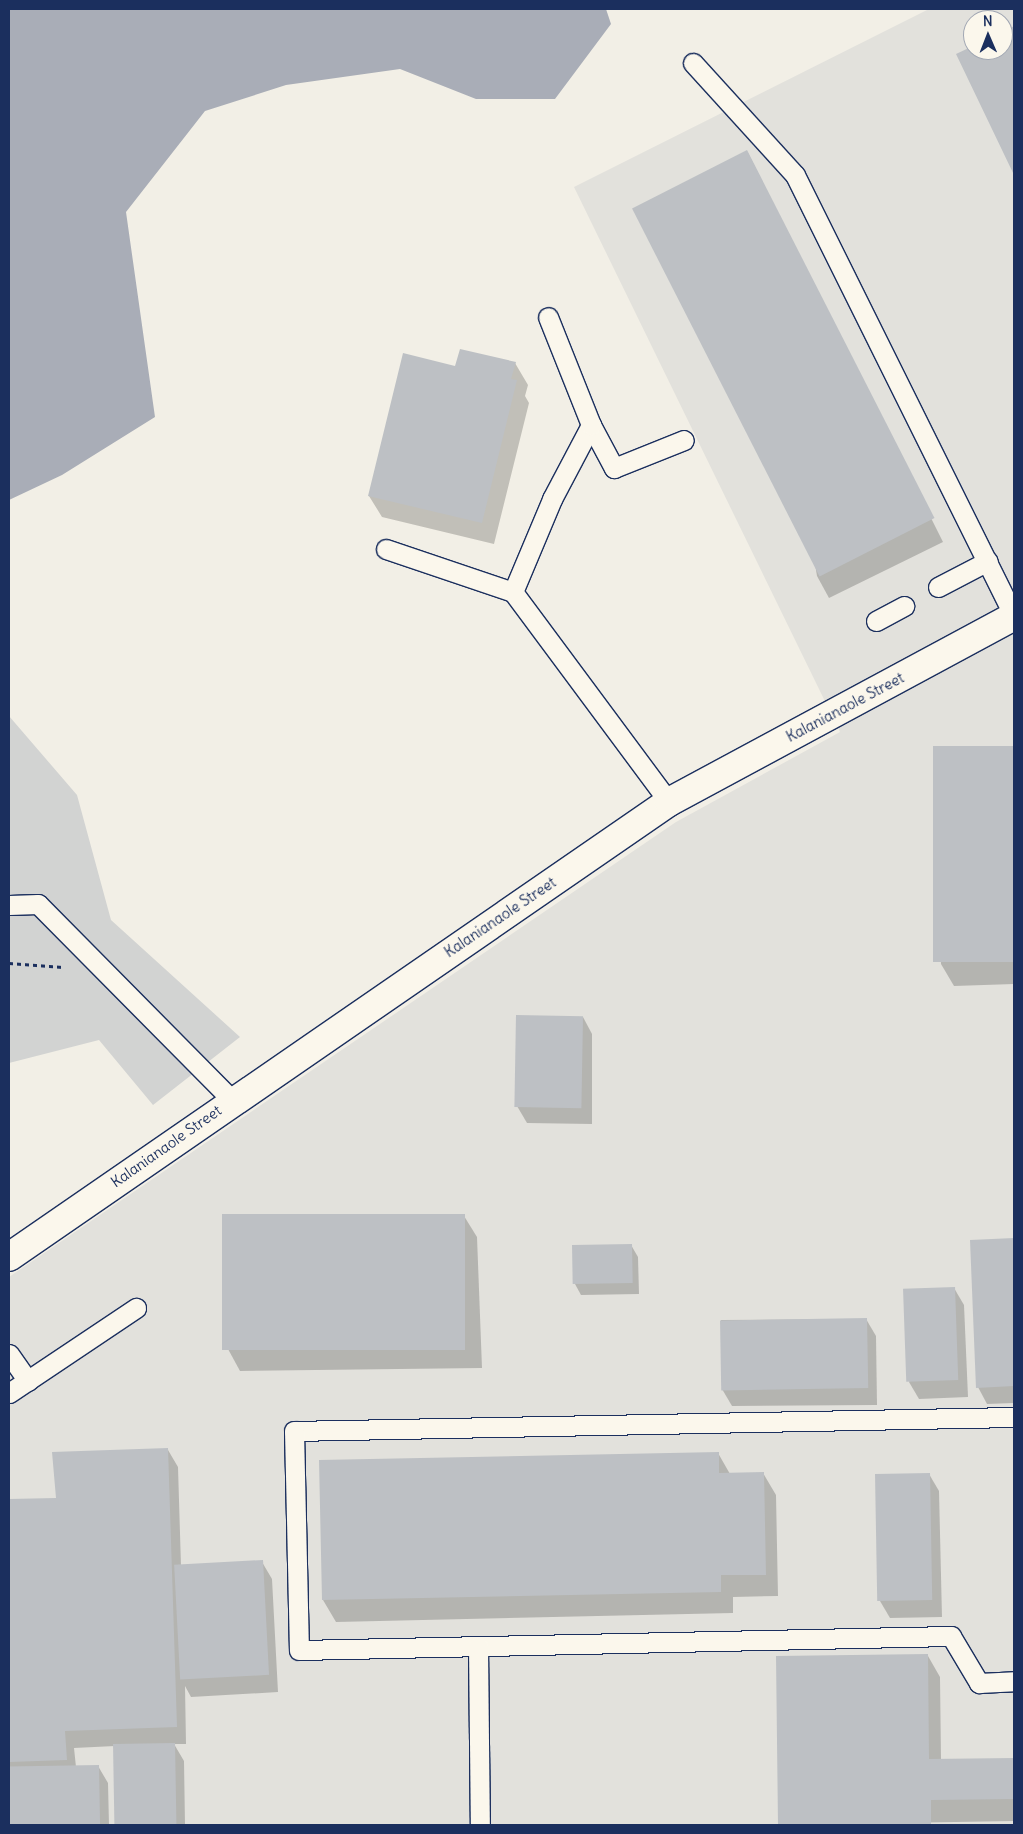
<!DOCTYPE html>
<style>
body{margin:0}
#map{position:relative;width:1023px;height:1834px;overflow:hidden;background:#f2efe6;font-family:Delius,sans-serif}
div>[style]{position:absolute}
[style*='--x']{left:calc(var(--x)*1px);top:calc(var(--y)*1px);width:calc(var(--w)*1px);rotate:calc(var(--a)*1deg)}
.built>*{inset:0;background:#e2e1dc}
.green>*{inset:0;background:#d2d3d2}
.water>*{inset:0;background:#a9adb7}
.shadow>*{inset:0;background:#0003}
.building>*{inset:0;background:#bdc0c4;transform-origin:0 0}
.path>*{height:3px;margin-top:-1.5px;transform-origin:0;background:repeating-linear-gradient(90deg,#1b2f5e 0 4px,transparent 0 8px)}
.roads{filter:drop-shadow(1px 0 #1b2f5e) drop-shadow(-1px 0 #1b2f5e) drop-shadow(0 1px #1b2f5e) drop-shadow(0 -1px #1b2f5e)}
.service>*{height:19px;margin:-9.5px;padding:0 9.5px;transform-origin:9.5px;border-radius:9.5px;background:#fbf7ec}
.secondary>*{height:28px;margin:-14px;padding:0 14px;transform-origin:14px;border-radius:14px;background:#fbf7ec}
span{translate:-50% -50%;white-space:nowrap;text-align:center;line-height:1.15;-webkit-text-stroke:4px #fbf7ec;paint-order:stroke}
.street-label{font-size:15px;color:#1b2f5e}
.frame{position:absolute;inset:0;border:10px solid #1b2f5e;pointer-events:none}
.north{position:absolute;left:963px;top:10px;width:50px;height:50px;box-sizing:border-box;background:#fbf7ec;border:1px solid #a1a7b3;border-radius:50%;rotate:359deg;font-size:14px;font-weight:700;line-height:20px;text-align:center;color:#1b2f5e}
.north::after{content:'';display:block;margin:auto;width:18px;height:22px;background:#1b2f5e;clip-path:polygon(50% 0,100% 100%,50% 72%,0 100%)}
</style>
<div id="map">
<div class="built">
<i style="clip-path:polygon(evenodd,929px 9px,1014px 9px,1014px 1825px,9px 1825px,9px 1277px,676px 822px,840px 732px,574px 187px,929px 9px,973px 20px,1003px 20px,1003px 50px,973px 50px,973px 20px)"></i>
</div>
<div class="green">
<i style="clip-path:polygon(9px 716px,77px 795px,111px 920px,240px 1037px,153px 1105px,99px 1040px,9px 1063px)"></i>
</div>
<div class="water">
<i style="clip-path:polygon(9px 9px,606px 9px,611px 24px,555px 99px,476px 99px,400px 69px,286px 85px,205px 111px,126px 212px,155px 417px,62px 475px,9px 500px)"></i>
</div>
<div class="shadow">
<i style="clip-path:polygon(1014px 28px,1014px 172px,958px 55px,973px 47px,1003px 50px,1003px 33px)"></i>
<i style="clip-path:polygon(747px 151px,943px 542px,829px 598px,817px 576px)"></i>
<i style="clip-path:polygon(515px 363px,528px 385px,525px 396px,529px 403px,494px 544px,382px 517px,369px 496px,456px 368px)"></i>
<i style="clip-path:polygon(1014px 747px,1014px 984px,954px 986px,941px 964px,934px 750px)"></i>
<i style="clip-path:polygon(583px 1017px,592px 1034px,592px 1124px,527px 1123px,517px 1106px)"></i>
<i style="clip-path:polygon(464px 1216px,477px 1237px,482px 1368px,240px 1371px,228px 1349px)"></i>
<i style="clip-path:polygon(1014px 1240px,1014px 1403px,987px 1404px,978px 1387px,972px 1241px)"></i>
<i style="clip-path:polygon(631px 1245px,638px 1257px,639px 1294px,581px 1295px,575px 1284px,574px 1247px)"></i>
<i style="clip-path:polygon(954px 1288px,964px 1305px,968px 1397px,919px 1399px,909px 1382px)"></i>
<i style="clip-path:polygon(866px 1319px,876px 1336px,877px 1405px,732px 1406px,722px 1389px,721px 1320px)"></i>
<i style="clip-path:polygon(168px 1450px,178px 1467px,181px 1566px,262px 1562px,272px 1579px,278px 1692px,191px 1697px,185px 1686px,186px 1744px,174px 1744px,184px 1761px,185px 1825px,116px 1825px,115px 1746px,74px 1748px,76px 1767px,98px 1766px,108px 1783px,109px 1825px,9px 1825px,9px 1501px,58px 1499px)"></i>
<i style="clip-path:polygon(718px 1453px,730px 1474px,763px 1473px,776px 1495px,778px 1596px,733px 1597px,733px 1613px,336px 1622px,323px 1600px)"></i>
<i style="clip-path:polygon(929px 1474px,939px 1491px,942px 1617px,890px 1618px,880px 1601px)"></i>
<i style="clip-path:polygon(928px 1656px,940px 1677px,941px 1760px,1014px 1760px,1014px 1821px,779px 1825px,777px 1657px)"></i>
</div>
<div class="building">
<i style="clip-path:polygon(1014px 26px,1014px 175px,956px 54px,973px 46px,973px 50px,1003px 50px,1003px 32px)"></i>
<i style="left:747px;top:150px;width:413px;height:129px;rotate:63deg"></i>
<i style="clip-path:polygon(460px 349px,516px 362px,511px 379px,517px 380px,482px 523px,368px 496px,403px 353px,455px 366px)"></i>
<i style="left:1014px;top:746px;width:216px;height:81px;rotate:90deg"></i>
<i style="left:516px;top:1015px;width:67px;height:92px;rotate:1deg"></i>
<i style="left:222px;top:1214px;width:243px;height:136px"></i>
<i style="clip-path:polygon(1014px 1238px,1014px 1386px,976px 1388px,970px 1240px)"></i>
<i style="left:632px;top:1244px;width:39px;height:60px;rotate:89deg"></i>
<i style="left:955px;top:1287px;width:93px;height:52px;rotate:88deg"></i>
<i style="left:867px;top:1318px;width:70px;height:147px;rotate:89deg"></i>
<i style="clip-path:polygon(168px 1448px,177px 1727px,65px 1731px,67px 1760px,9px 1762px,9px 1499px,56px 1498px,52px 1452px)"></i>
<i style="clip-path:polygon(719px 1452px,719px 1473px,764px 1472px,766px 1575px,721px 1575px,721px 1592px,322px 1600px,319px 1460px)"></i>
<i style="left:930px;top:1473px;width:127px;height:55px;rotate:89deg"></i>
<i style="left:263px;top:1560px;width:115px;height:89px;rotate:87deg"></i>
<i style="clip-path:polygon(928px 1654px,929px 1759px,1014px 1758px,1014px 1799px,931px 1800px,931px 1825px,778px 1825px,776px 1656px)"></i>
<i style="left:175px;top:1743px;width:82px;height:62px;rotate:89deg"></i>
<i style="left:99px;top:1765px;width:60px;height:90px;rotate:89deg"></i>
</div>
<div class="path">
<i style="--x:9;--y:963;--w:54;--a:4.2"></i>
</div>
<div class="roads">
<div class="service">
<i style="--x:693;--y:63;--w:151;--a:47.7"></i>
<i style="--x:795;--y:175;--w:492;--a:63.6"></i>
<i style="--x:591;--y:425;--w:49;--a:61.9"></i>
<i style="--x:614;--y:468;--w:75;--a:-21.8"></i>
<i style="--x:386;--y:549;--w:134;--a:18.7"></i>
<i style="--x:513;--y:592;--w:262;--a:53.4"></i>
<i style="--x:938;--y:587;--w:56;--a:-27.5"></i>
<i style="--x:513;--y:592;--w:101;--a:-67.2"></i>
<i style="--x:552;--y:499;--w:84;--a:-62.2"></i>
<i style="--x:591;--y:425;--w:116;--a:-111.7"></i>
<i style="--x:876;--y:621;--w:32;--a:-28"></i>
<i style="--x:9;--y:905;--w:29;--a:-2"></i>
<i style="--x:38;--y:904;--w:276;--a:45.3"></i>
<i style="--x:9;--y:1354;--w:33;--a:55"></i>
<i style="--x:9;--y:1393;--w:153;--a:-33.8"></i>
<i style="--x:1014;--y:1417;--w:720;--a:178.89"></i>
<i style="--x:294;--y:1431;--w:219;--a:88.7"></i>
<i style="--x:299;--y:1650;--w:652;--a:-1.23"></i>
<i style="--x:951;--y:1636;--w:55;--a:59.2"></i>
<i style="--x:979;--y:1683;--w:35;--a:-3"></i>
<i style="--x:478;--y:1646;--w:179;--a:89.4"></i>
</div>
<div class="secondary">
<i style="--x:9;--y:1257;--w:802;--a:-34.58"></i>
<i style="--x:669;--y:802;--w:392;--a:-28.3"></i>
</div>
</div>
<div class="street-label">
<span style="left:845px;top:707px;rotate:-28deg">Kalanianaole Street</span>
<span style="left:500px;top:917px;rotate:-34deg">Kalanianaole Street</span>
<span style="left:166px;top:1146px;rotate:-35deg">Kalanianaole Street</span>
</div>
<div class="frame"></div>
<div class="north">N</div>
</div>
